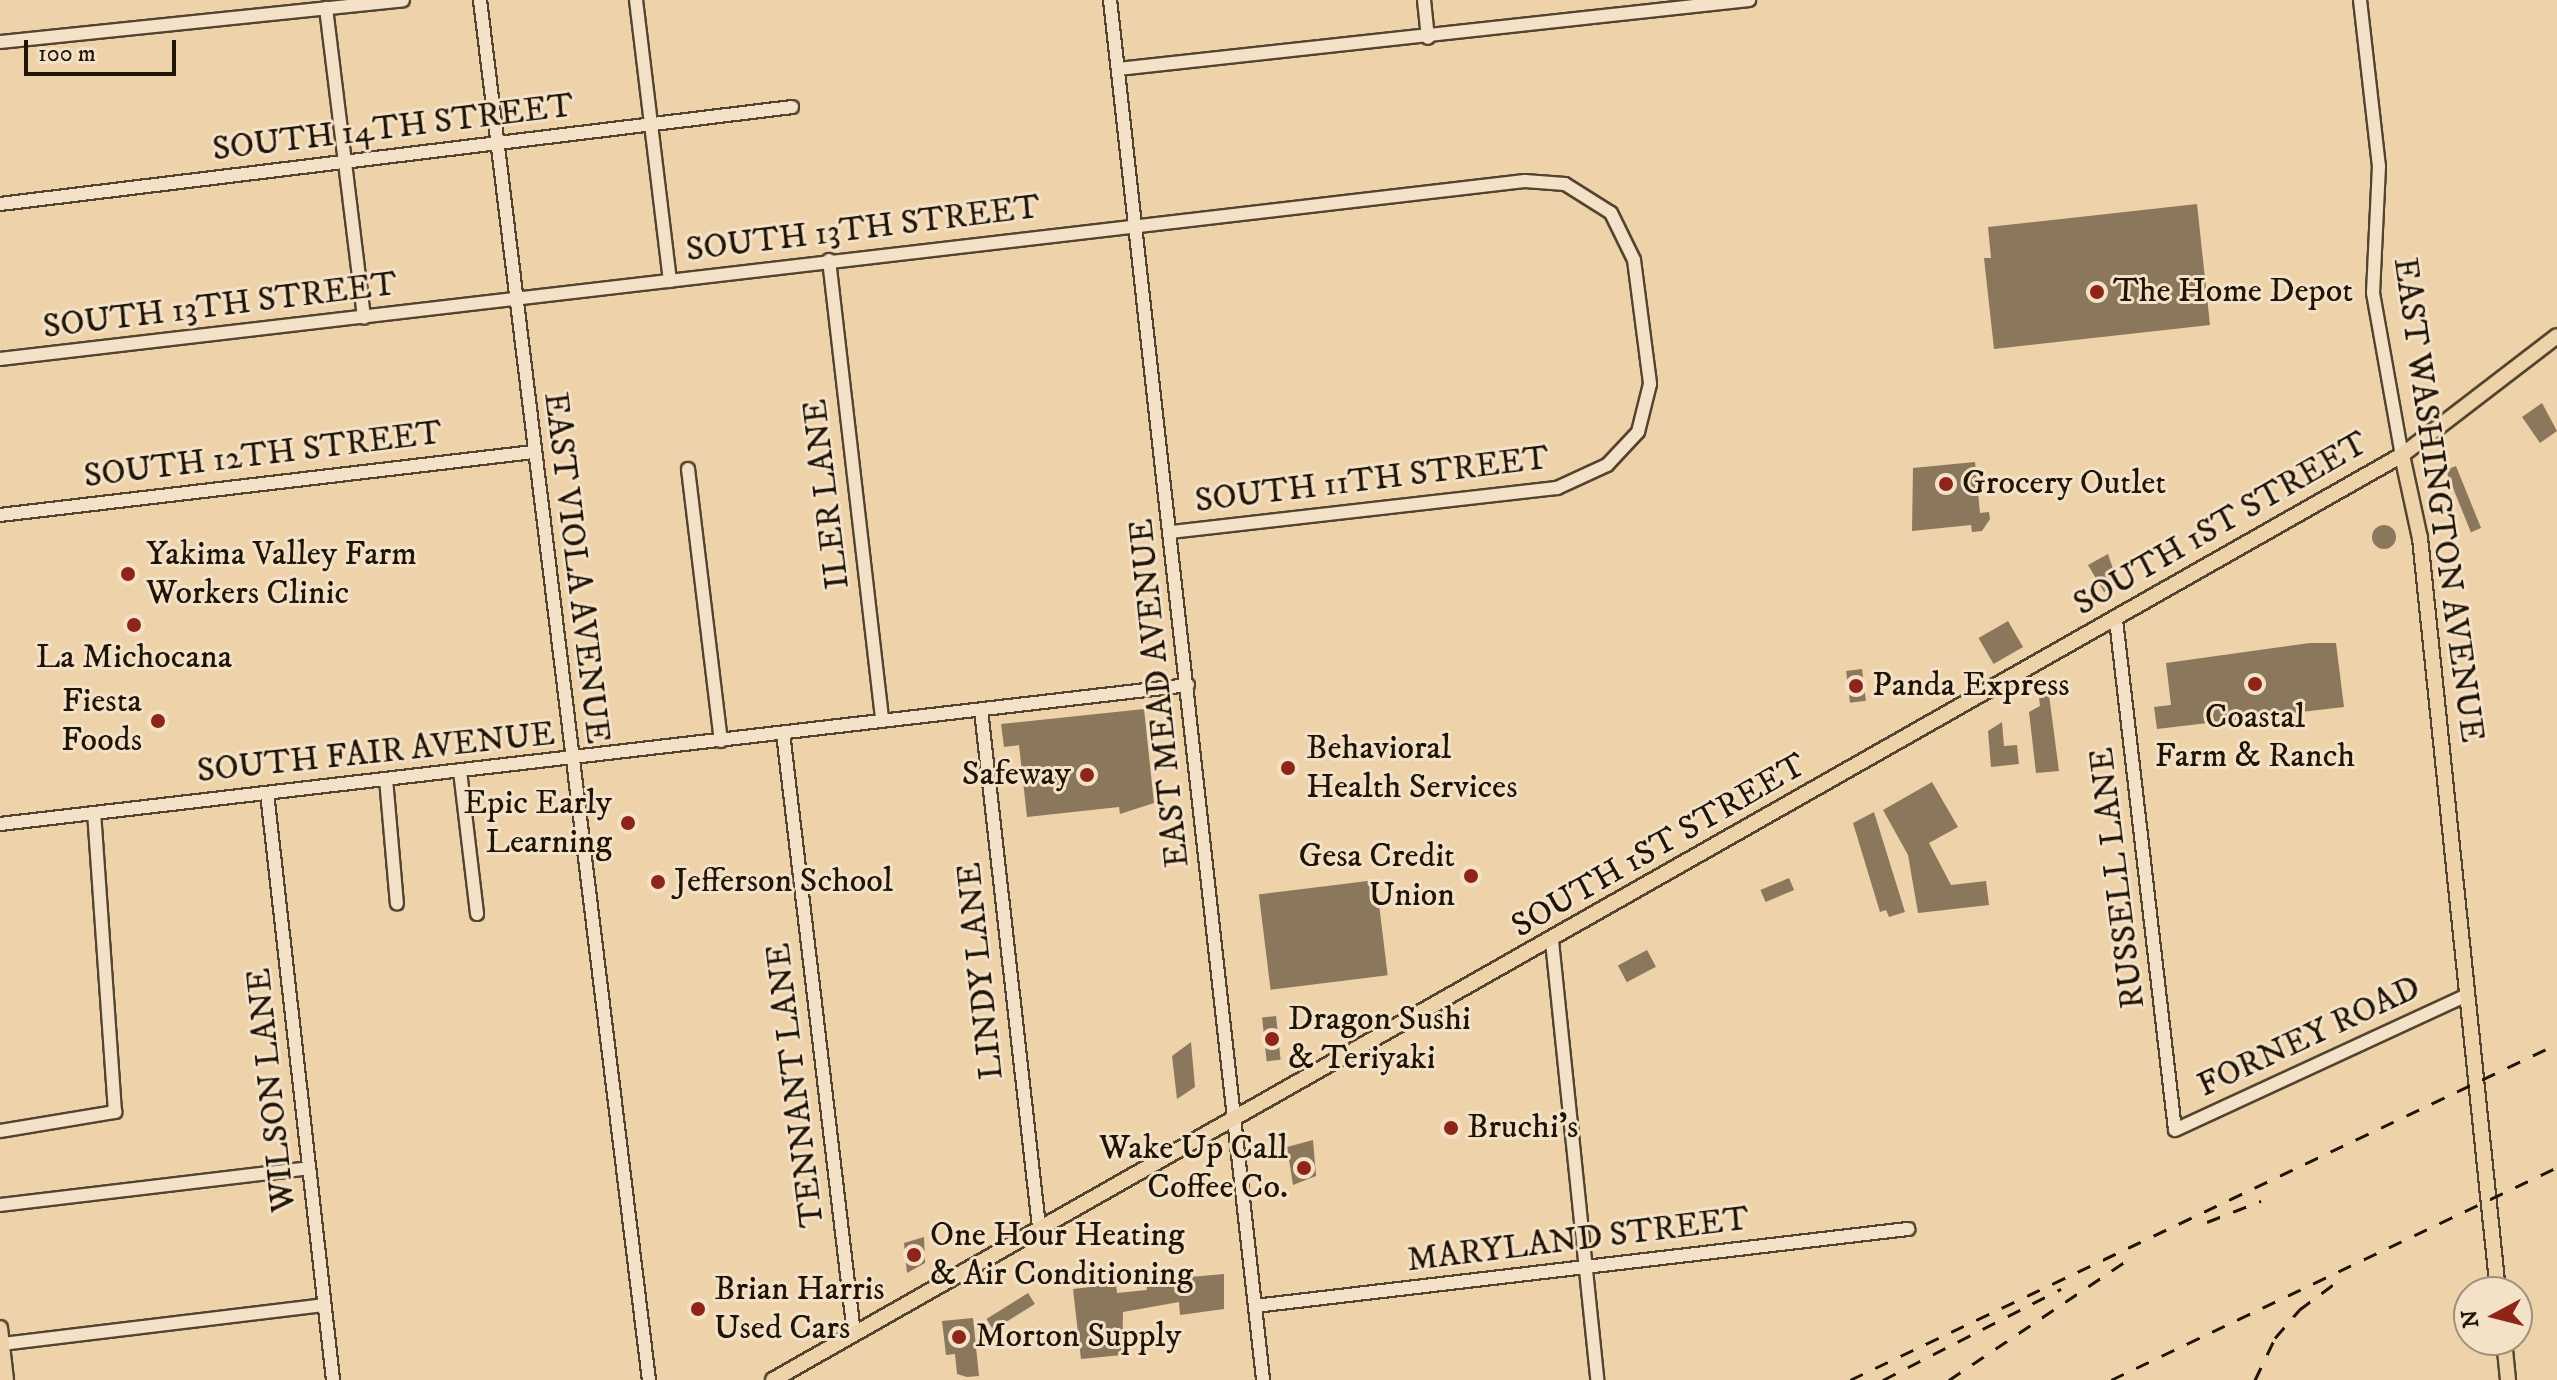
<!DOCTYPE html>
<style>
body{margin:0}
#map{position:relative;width:2557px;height:1380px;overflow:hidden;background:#eed2aa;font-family:"IM FELL DW Pica",serif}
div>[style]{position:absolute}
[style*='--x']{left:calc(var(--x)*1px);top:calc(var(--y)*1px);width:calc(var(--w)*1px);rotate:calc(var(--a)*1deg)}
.building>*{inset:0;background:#8b775b;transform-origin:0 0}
.round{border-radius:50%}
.roads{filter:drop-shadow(2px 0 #53442f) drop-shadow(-2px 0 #53442f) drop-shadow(0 2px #53442f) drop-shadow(0 -2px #53442f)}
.minor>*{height:12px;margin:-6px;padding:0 6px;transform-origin:6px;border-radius:6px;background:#f4e2c8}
.major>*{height:14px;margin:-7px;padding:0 7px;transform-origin:7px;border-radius:7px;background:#eed2aa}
.rail>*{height:3px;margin-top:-1.5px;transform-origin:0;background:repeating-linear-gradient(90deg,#1f1406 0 14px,transparent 0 28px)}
.dots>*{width:22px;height:22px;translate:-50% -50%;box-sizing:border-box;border:4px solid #f4e2c8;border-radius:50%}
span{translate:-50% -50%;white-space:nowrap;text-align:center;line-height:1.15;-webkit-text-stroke:6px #f4e2c8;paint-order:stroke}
.street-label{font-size:34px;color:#1f1406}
.poi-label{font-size:34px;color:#1f1406}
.left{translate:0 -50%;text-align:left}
.right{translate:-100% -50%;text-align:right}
.north{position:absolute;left:2453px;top:1276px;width:80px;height:80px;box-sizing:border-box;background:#f4e2c8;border:2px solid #9f907a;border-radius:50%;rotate:263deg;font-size:22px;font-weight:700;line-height:32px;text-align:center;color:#1f1406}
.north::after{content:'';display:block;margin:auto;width:28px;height:36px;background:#8f2418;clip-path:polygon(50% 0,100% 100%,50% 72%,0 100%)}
.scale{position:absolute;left:24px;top:40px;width:152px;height:36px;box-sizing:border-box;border:4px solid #1f1406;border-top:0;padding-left:10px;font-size:24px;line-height:28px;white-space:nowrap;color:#1f1406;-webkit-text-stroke:6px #f4e2c8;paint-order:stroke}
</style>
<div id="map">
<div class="building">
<i style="clip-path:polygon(2197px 204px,2210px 325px,1994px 349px,1984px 258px,1991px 258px,1988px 227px)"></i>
<i style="clip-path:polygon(2542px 403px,2557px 431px,2540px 443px,2522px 417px)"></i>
<i style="clip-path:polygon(1975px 462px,1980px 513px,1989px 512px,1990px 519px,1982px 531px,1972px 532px,1971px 525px,1912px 531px,1913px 468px)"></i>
<i style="left:2456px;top:466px;width:67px;height:11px;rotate:68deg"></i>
<i class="round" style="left:2372px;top:525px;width:24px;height:24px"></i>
<i style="clip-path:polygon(2108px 554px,2118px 584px,2104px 592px,2088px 565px)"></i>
<i style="left:2008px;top:621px;width:30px;height:34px;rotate:60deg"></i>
<i style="clip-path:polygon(2310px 643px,2336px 643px,2344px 707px,2157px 729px,2154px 707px,2171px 705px,2166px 663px)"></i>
<i style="left:1862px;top:669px;width:32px;height:16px;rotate:83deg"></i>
<i style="clip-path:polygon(2049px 695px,2059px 771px,2036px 773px,2029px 712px,2040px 706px,2039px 697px)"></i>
<i style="clip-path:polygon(1144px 709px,1154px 803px,1120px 814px,1119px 807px,1027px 817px,1019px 745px,1004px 747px,1001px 724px)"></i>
<i style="clip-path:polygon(2002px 722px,2004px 746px,2017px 745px,2019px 764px,1991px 767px,1988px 731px)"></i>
<i style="clip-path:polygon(1932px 782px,1958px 827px,1929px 843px,1951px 885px,1986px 881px,1989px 905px,1918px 913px,1908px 855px,1883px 810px)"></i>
<i style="clip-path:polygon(1874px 812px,1905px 912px,1889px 917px,1886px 910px,1880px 912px,1853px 823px)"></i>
<i style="left:1789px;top:878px;width:13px;height:31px;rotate:67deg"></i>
<i style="left:1376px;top:880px;width:96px;height:118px;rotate:83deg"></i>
<i style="left:1647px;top:950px;width:19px;height:33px;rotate:62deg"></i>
<i style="left:1276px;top:1016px;width:44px;height:14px;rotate:84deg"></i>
<i style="clip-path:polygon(1191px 1042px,1195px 1087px,1177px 1099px,1172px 1056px)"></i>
<i style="clip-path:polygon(1313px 1140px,1316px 1176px,1293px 1185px,1287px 1147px)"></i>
<i style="clip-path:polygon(924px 1237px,925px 1263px,907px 1273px,904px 1243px)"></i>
<i style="clip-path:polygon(1224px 1274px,1224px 1309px,1180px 1315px,1179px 1302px,1123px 1312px,1122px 1355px,1081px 1359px,1073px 1289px,1116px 1284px,1117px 1293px,1147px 1290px,1146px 1281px)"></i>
<i style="left:1028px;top:1293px;width:13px;height:49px;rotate:58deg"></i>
<i style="clip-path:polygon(973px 1318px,979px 1376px,967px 1377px,957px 1374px,955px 1354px,946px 1355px,942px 1321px)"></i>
</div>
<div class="roads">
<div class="minor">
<i style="--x:480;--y:0;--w:1390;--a:83.02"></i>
<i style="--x:636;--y:0;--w:283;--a:83.1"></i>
<i style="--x:1110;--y:0;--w:1388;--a:83.67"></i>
<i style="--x:1424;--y:0;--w:38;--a:84"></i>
<i style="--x:2360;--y:0;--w:167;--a:83.5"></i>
<i style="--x:2379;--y:166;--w:127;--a:92.7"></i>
<i style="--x:2373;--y:293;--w:165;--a:79.9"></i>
<i style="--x:326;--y:8;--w:312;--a:83"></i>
<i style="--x:0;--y:42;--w:405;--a:-5.9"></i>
<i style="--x:1118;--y:69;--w:635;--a:-6.24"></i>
<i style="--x:0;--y:204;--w:798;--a:-6.98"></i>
<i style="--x:829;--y:260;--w:464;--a:83.4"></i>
<i style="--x:0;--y:359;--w:1535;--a:-6.66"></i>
<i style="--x:1525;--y:181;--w:40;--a:4.3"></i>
<i style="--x:1565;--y:184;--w:54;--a:32.2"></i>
<i style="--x:1611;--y:213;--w:52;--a:63.9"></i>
<i style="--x:1634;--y:260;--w:125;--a:82.6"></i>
<i style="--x:1650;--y:384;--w:49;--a:104"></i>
<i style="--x:1638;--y:432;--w:45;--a:133.2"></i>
<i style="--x:1607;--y:465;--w:55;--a:155.3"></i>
<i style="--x:1557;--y:488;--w:388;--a:173.5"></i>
<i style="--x:688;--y:469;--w:274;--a:83.1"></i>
<i style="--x:0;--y:515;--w:537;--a:-6.74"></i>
<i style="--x:2116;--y:620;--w:513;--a:83.4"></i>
<i style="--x:2175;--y:1130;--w:322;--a:-24.8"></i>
<i style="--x:981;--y:710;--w:520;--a:83.6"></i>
<i style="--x:783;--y:733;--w:605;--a:83.26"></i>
<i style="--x:460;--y:771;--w:144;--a:83.2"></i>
<i style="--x:386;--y:779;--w:125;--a:85"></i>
<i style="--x:267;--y:793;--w:591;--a:83.58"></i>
<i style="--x:0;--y:824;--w:1196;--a:-6.67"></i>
<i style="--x:1552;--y:941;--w:441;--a:84.1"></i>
<i style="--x:0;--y:1131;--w:117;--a:-9.4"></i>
<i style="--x:115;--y:1112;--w:299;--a:-94"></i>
<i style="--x:0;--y:1205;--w:311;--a:-6.8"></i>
<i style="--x:1255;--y:1306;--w:658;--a:-6.73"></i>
<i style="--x:2;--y:1344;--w:324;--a:-6.9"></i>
</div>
<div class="major">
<i style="--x:2402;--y:455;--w:85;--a:77.8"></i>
<i style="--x:2420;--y:538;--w:758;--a:84.09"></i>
<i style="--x:0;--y:1328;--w:52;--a:83.4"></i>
<i style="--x:2504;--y:1340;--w:40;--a:84.3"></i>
<i style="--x:773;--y:1380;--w:1873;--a:-29.59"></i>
<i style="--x:2402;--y:455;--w:195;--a:-37.5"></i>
</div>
</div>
<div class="rail">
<i style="--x:2207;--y:1222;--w:58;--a:-21.3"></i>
<i style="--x:1850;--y:1380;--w:783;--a:-25.42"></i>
<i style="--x:1883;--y:1380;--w:200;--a:-27.1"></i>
<i style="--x:1949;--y:1380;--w:224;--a:-33.9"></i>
<i style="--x:2111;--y:1380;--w:494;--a:-25.5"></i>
<i style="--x:2255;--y:1380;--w:47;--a:-64.5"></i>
<i style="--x:2275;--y:1338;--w:37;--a:-49"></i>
<i style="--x:2299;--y:1310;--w:49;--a:-36.6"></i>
</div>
<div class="dots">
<i style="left:2097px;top:292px;background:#8f2418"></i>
<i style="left:1946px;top:484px;background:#8f2418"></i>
<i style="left:128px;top:574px;background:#8f2418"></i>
<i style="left:134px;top:625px;background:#8f2418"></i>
<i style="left:2255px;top:684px;background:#8f2418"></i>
<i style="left:1856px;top:686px;background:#8f2418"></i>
<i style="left:158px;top:721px;background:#8f2418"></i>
<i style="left:1288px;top:768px;background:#8f2418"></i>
<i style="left:1087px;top:775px;background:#8f2418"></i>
<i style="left:628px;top:823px;background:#8f2418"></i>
<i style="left:1471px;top:876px;background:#8f2418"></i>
<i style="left:658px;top:882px;background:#8f2418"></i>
<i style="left:1272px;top:1039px;background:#8f2418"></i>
<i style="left:1451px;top:1128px;background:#8f2418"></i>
<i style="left:1304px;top:1168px;background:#8f2418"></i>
<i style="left:914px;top:1255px;background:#8f2418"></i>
<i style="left:698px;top:1309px;background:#8f2418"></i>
<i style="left:959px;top:1337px;background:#8f2418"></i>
</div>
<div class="street-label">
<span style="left:393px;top:128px;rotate:-7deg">SOUTH 14TH STREET</span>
<span style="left:863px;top:229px;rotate:-7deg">SOUTH 13TH STREET</span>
<span style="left:220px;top:306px;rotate:-7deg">SOUTH 13TH STREET</span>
<span style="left:263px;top:455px;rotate:-7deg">SOUTH 12TH STREET</span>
<span style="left:1372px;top:480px;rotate:-7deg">SOUTH 11TH STREET</span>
<span style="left:827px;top:494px;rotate:-97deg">ILER LANE</span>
<span style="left:2438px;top:500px;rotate:82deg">EAST WASHINGTON AVENUE</span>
<span style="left:2221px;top:524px;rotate:-30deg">SOUTH 1ST STREET</span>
<span style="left:576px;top:568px;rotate:83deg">EAST VIOLA AVENUE</span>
<span style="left:1160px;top:693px;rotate:-96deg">EAST MEAD AVENUE</span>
<span style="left:376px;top:753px;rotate:-6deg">SOUTH FAIR AVENUE</span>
<span style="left:1659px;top:846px;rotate:-30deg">SOUTH 1ST STREET</span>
<span style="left:2118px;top:878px;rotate:-97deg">RUSSELL LANE</span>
<span style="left:981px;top:971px;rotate:-96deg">LINDY LANE</span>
<span style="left:2309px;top:1037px;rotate:-25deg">FORNEY ROAD</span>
<span style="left:796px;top:1085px;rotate:-97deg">TENNANT LANE</span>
<span style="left:272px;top:1090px;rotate:-96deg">WILSON LANE</span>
<span style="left:1578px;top:1240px;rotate:-7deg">MARYLAND STREET</span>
</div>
<div class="poi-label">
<span class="left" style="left:2113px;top:292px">The Home Depot</span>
<span class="left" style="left:1962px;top:484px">Grocery Outlet</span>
<span class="left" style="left:146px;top:574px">Yakima Valley Farm<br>Workers Clinic</span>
<span style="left:134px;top:658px">La Michocana</span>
<span class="left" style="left:1872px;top:686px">Panda Express</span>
<span class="right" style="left:142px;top:721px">Fiesta<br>Foods</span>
<span style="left:2255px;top:737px">Coastal<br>Farm &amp; Ranch</span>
<span class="left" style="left:1306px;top:768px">Behavioral<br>Health Services</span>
<span class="right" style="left:1071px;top:775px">Safeway</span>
<span class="right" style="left:612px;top:823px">Epic Early<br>Learning</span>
<span class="right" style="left:1455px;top:876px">Gesa Credit<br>Union</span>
<span class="left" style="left:674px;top:882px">Jefferson School</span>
<span class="left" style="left:1288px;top:1039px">Dragon Sushi<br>&amp; Teriyaki</span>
<span class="left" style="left:1467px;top:1128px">Bruchi's</span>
<span class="right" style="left:1288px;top:1168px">Wake Up Call<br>Coffee Co.</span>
<span class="left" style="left:930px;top:1255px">One Hour Heating<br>&amp; Air Conditioning</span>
<span class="left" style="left:714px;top:1309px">Brian Harris<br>Used Cars</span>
<span class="left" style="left:975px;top:1337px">Morton Supply</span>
</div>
<div class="north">N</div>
<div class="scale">100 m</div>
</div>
